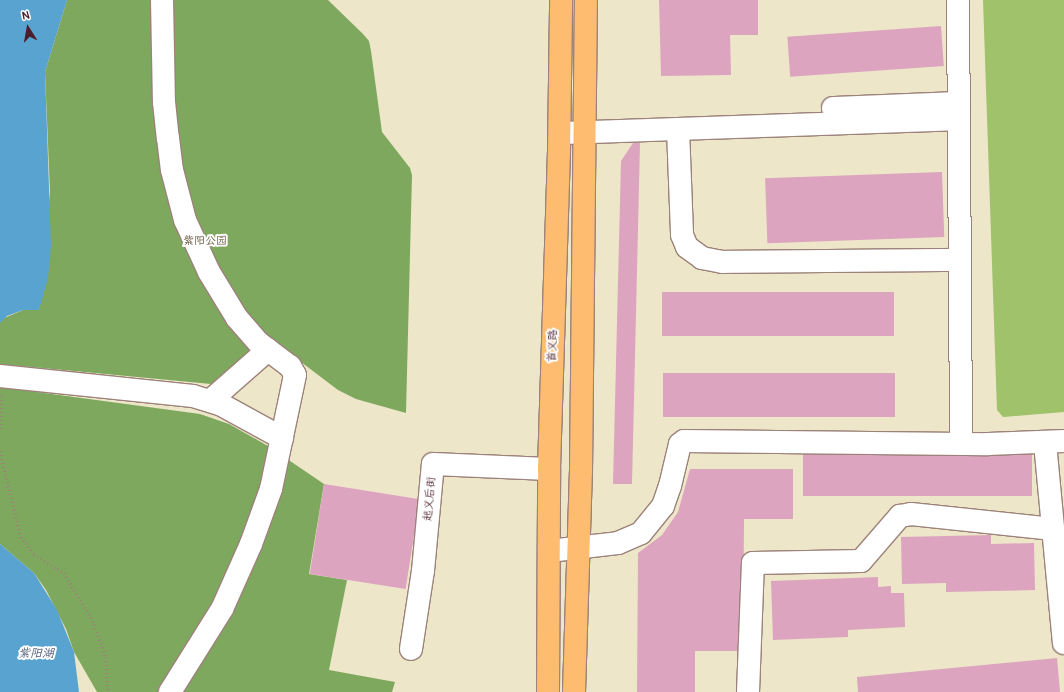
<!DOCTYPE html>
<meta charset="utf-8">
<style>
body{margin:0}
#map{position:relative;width:1064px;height:692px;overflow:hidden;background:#ede6c9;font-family:Pangolin,"LXGW WenKai TC",sans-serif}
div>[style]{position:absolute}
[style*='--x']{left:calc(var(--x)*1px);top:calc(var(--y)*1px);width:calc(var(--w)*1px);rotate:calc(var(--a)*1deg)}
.green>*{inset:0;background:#9fc26b}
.forest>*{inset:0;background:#7fa85f}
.water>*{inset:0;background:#59a3d1}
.building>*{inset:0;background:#dca4bf;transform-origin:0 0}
.path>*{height:2.5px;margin-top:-1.25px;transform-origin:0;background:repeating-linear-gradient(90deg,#9c827a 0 1px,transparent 0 4px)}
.roads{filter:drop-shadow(1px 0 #9c827a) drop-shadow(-1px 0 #9c827a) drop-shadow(0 1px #9c827a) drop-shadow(0 -1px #9c827a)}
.minor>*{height:22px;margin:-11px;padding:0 11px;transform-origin:11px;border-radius:11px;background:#fff}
.major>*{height:22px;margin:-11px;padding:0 11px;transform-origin:11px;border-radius:11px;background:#fdbc70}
span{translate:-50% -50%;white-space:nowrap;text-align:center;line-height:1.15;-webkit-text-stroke:4px #fff;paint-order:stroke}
.park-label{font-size:11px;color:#685841}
.street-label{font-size:11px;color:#4a1f2b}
.water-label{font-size:12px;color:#515a76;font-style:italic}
.north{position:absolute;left:8px;top:8px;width:40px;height:40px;-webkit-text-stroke:3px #fff;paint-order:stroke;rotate:349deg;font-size:11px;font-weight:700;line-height:16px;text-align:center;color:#4a1f2b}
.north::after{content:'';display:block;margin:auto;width:14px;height:18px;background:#4a1f2b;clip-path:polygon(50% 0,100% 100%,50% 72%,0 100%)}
</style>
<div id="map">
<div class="green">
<i style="clip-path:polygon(983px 0,1064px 0,1064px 412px,1003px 417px,997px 410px)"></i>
</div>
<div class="forest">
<i style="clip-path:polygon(67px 0,328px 0,363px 34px,369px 41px,371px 51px,382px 132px,410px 168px,412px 175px,406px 413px,356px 399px,338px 390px,268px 337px,218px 381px,211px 384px,0 364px,0 323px,2px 319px,23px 310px,39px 310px,50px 192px,45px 72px)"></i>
<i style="clip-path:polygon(0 387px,200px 414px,229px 424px,268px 446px,324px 484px,309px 574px,347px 580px,329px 670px,395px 682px,392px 692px,97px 692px,74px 652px,66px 629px,46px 590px,34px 573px,0 544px)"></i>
</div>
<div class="water">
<i style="clip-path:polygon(0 0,67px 0,45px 72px,51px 245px,48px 278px,39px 310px,23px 310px,7px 316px,0 323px)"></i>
<i style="clip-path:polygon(0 544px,34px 573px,57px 610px,74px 652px,79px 692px,0 692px)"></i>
</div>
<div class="building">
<i style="clip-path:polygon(659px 0,758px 0,758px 35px,730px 35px,731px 75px,661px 76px)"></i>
<i style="left:941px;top:26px;width:40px;height:154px;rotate:86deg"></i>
<i style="clip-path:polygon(633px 143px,640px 143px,632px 484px,613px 484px,621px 161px)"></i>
<i style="left:942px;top:172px;width:65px;height:177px;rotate:88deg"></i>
<i style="left:894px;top:292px;width:44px;height:232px;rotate:90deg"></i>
<i style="left:895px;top:373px;width:44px;height:232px;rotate:90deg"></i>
<i style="left:1032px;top:453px;width:43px;height:229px;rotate:90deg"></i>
<i style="clip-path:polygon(690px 469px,793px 469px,793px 519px,744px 519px,743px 651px,695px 651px,695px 692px,637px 692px,638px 553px,662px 535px,678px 512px)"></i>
<i style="left:324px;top:484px;width:97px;height:91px;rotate:9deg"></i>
<i style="clip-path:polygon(991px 535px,991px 544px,1034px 543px,1035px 590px,946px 592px,946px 583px,902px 584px,901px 537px)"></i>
<i style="clip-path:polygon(878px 577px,878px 587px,891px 586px,891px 593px,904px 593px,905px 627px,848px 630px,848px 637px,773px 640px,771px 581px)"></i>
<i style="clip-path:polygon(1057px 658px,1060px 692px,858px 692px,857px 677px)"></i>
</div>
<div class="path">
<i style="--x:0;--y:429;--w:33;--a:-88"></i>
<i style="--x:0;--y:451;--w:89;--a:76.3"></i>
<i style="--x:21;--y:537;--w:21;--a:53"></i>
<i style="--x:34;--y:554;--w:36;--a:32"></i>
<i style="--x:64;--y:573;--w:52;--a:58.5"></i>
<i style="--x:91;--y:617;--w:43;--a:69.4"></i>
<i style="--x:106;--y:657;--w:35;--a:87"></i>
</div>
<div class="roads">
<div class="minor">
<i style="--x:162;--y:0;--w:102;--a:88.9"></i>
<i style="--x:164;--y:102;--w:36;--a:84"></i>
<i style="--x:168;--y:138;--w:32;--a:83"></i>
<i style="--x:172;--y:170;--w:52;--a:75.4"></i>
<i style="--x:185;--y:220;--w:57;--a:65.2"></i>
<i style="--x:209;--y:272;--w:54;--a:58.7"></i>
<i style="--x:237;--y:318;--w:33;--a:49"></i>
<i style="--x:259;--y:343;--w:39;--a:37"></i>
<i style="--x:290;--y:366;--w:10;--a:61"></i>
<i style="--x:295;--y:375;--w:116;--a:101.9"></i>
<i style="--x:271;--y:489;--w:59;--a:110"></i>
<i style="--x:251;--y:544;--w:71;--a:114"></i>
<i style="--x:222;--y:609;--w:98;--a:122.1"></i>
<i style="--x:958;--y:0;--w:443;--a:89.6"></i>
<i style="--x:833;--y:108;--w:126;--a:-2.3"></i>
<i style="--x:678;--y:129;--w:106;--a:87.8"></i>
<i style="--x:682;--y:235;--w:13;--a:67"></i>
<i style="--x:687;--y:247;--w:19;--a:36"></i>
<i style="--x:702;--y:258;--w:21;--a:11"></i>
<i style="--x:723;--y:262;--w:237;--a:-0.5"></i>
<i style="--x:560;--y:133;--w:399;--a:-2"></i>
<i style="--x:0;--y:376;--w:194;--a:5.9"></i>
<i style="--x:193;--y:396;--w:28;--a:17"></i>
<i style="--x:220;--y:404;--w:71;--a:28.7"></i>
<i style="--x:211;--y:400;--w:76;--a:-41.3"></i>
<i style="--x:1045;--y:443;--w:201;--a:84.6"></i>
<i style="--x:549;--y:551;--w:69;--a:-6.6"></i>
<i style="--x:618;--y:543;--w:25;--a:-23"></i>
<i style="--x:641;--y:533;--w:35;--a:-51"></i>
<i style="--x:663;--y:506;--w:21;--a:-71"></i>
<i style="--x:670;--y:486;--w:43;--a:-76.6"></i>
<i style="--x:680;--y:444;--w:5;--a:-37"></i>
<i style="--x:684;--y:441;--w:304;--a:0.6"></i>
<i style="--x:988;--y:444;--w:76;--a:-2.3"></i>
<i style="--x:411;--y:649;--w:79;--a:-81.3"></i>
<i style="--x:423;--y:571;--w:107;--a:-84.7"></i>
<i style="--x:433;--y:464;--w:116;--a:2.5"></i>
<i style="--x:748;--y:692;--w:129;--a:-87.8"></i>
<i style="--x:753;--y:563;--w:108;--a:-1.1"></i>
<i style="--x:861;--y:561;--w:60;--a:-49.1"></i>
<i style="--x:900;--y:516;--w:11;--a:-10"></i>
<i style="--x:911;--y:514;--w:143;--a:6"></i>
</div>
<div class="major">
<i style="--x:548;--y:692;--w:223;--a:-89.7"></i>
<i style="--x:549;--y:469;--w:317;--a:-88.2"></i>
<i style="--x:559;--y:152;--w:152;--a:-89.2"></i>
<i style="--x:574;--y:692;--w:221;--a:-88.2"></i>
<i style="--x:581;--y:471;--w:471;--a:-89.4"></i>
</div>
</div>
<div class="park-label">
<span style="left:205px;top:241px">紫阳公园</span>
</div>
<div class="street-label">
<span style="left:553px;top:346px;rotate:-88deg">首义路</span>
<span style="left:430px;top:499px;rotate:-85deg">起义后街</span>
</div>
<div class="water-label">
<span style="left:36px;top:654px">紫阳湖</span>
</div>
<div class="north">N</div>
</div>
